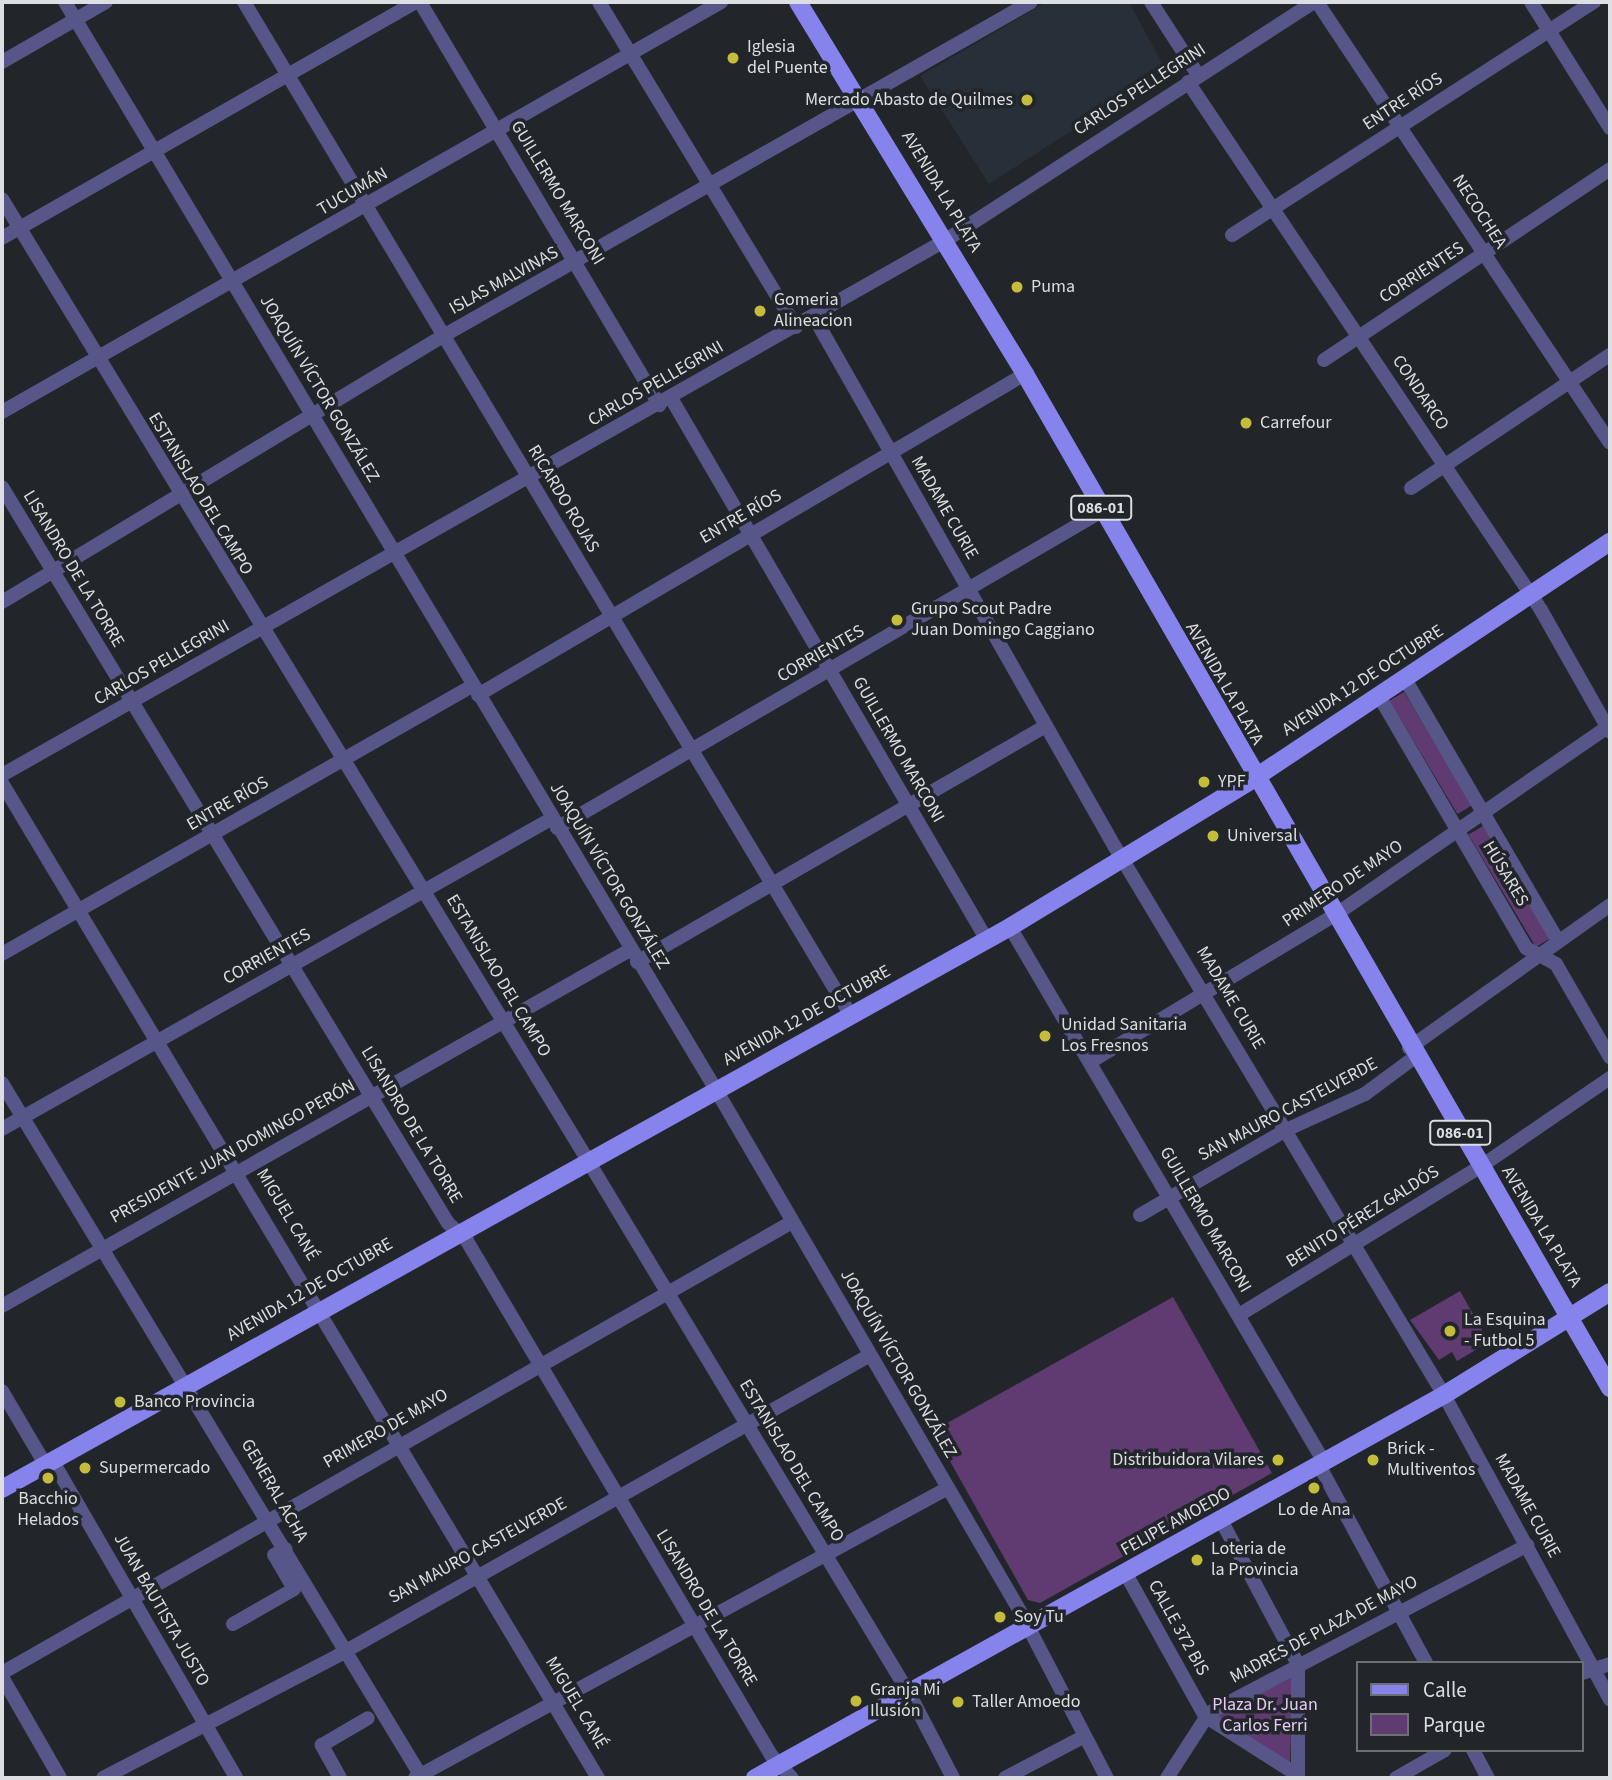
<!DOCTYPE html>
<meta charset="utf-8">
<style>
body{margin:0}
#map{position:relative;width:1612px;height:1780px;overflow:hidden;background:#22262a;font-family:"Source Sans 3",sans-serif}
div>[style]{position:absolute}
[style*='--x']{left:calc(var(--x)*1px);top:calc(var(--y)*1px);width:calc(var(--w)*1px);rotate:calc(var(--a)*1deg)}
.built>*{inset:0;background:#272f38}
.green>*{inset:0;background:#5f3b72;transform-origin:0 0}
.minor>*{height:14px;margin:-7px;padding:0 7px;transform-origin:7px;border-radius:7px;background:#565688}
.major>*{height:18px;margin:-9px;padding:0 9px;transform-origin:9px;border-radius:9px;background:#8783ec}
.dots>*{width:19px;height:19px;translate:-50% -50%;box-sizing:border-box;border:4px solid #22262a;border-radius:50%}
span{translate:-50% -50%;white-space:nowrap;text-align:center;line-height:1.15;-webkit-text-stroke:7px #22262a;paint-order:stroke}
.shield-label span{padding:2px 5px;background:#22262a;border:2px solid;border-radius:5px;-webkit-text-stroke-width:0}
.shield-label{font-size:16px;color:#dcdee1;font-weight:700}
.poi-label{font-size:18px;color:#dcdee1}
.left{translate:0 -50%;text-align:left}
.right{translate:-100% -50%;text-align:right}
.street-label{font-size:18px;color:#dcdee1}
.park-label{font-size:18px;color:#e4ccf4}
.frame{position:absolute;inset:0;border:4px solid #dcdee1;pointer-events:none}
.legend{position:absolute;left:1356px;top:1661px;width:228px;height:91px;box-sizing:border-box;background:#22262a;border:2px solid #6c7073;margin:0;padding:9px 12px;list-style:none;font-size:21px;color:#dcdee1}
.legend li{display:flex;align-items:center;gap:14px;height:35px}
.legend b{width:35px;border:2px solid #6c7073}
</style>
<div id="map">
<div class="built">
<i style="clip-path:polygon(1046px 2px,1129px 2px,1166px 70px,989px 184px,920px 76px)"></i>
</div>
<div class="green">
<i style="left:1404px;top:692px;width:132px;height:17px;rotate:59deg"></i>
<i style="left:1483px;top:826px;width:131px;height:17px;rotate:59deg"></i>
<i style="clip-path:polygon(1460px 1291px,1489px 1342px,1457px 1361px,1452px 1352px,1439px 1360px,1410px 1320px)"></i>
<i style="clip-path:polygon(1173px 1297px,1272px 1473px,1040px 1603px,1028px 1600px,933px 1431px)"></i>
<i style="clip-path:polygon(1293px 1673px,1290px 1762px,1214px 1715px)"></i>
</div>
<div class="minor">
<i style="--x:65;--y:2;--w:1266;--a:59.1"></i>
<i style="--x:715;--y:1088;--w:608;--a:59.76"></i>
<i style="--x:1021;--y:1613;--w:186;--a:62.5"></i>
<i style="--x:244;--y:2;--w:1182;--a:59.09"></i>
<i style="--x:420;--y:2;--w:469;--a:59.3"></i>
<i style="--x:599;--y:2;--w:380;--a:58.8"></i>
<i style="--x:1151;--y:2;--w:87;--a:57.2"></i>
<i style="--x:1317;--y:2;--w:529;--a:56.4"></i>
<i style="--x:1531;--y:2;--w:149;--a:57.9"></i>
<i style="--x:2;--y:62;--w:120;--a:-30"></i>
<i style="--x:1188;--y:82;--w:635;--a:56.23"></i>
<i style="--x:1541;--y:610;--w:140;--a:60.5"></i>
<i style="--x:2;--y:199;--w:1124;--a:58.64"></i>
<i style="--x:587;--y:1159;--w:626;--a:58.93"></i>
<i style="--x:910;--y:1695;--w:93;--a:62.6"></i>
<i style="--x:1232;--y:235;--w:431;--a:-32.8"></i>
<i style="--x:2;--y:238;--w:476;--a:-29.7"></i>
<i style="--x:814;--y:317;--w:610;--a:60.41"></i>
<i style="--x:1115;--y:847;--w:639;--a:59.02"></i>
<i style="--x:1444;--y:1395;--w:347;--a:61.4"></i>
<i style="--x:1324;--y:360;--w:344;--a:-33.7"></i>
<i style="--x:671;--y:398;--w:627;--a:59.76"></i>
<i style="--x:2;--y:412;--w:828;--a:-29.69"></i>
<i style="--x:2;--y:487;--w:861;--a:58.79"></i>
<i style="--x:448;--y:1223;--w:26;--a:43"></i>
<i style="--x:467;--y:1241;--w:597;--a:59.4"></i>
<i style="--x:771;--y:1755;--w:31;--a:48"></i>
<i style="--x:1411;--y:488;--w:239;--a:-33.8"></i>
<i style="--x:2;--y:602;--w:515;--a:-31.1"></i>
<i style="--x:443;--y:336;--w:676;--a:-29.6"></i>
<i style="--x:1405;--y:679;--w:303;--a:59.7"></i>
<i style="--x:478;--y:695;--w:634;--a:-30.41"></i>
<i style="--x:1379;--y:696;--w:292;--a:59.7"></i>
<i style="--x:1526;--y:948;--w:34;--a:28"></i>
<i style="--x:1556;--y:964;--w:108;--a:59.9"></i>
<i style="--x:2;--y:775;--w:1085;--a:-29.54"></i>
<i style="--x:946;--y:240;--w:438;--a:-32.9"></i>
<i style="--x:2;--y:783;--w:1160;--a:59.08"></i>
<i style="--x:557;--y:828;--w:630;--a:-30.18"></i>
<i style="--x:1010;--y:927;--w:620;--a:59.59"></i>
<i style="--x:2;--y:954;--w:541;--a:-29.69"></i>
<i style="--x:637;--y:962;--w:472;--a:-30"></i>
<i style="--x:1409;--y:1048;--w:247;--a:-35.4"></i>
<i style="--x:1090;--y:1062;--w:286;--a:-31"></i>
<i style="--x:1335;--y:915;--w:334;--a:-34.6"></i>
<i style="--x:2;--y:1083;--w:812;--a:58.85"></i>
<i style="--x:2;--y:1129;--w:630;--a:-29.45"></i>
<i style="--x:1140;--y:1215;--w:169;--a:-30.2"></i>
<i style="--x:1286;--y:1130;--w:87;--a:-24.5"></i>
<i style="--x:1365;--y:1094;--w:62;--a:-36.5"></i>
<i style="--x:2;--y:1306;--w:722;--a:-29.55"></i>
<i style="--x:1239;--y:1315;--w:283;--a:-31.6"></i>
<i style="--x:1480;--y:1167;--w:158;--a:-34.4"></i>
<i style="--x:2;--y:1391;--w:85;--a:59.5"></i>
<i style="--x:52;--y:1460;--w:367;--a:59.9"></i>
<i style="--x:1319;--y:1465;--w:225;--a:61.6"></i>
<i style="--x:1221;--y:1520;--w:163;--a:61.9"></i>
<i style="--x:1298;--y:1664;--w:114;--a:90"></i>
<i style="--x:1126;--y:1574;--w:162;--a:60.9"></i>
<i style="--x:1205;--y:1716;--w:108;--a:32.5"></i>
<i style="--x:233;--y:1624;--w:70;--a:-29.8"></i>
<i style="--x:294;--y:1589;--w:39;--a:-120"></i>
<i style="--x:274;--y:1555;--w:13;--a:-27"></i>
<i style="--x:2;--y:1673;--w:910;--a:-29.72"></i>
<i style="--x:1582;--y:1673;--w:29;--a:-18"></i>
<i style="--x:2;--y:1677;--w:116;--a:60.1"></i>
<i style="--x:1473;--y:1750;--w:32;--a:62"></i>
<i style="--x:103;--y:1778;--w:264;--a:-27.5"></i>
<i style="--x:337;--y:1656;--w:612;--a:-29.45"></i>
<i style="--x:340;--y:1778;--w:38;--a:-119"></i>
<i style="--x:322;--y:1745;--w:53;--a:-30.4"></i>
<i style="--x:415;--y:1778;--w:607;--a:-28.55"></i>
<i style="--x:1005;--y:1778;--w:90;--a:-27.7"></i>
<i style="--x:1167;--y:1778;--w:77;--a:-57.1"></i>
<i style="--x:1209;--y:1713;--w:360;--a:-27.8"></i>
<i style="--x:1396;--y:1778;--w:56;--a:-29.7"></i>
</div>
<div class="major">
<i style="--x:798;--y:2;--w:436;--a:58.6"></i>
<i style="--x:1025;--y:374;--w:1171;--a:60.02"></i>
<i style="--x:2;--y:1489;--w:1154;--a:-29.14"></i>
<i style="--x:1010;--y:927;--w:285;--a:-31.3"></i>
<i style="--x:1253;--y:779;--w:429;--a:-33.6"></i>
<i style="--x:755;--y:1778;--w:788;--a:-29.07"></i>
<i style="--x:1444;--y:1395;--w:195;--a:-31.8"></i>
</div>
<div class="dots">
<i style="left:733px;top:58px;background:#c6bc3c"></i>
<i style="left:1027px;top:100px;background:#c6bc3c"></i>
<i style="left:1017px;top:287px;background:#c6bc3c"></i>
<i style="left:760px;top:311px;background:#c6bc3c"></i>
<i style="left:1246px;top:423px;background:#c6bc3c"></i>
<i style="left:897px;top:620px;background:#c6bc3c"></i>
<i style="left:1204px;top:782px;background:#c6bc3c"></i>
<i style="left:1213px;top:836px;background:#c6bc3c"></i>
<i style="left:1045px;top:1036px;background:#c6bc3c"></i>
<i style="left:1450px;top:1331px;background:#c6bc3c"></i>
<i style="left:120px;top:1402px;background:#c6bc3c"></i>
<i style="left:1278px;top:1460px;background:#c6bc3c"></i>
<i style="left:1373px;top:1460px;background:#c6bc3c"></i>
<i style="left:85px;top:1468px;background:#c6bc3c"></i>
<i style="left:48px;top:1478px;background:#c6bc3c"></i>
<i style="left:1314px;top:1488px;background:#c6bc3c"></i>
<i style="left:1197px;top:1560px;background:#c6bc3c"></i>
<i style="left:1000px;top:1617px;background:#c6bc3c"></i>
<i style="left:856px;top:1701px;background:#c6bc3c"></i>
<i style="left:958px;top:1702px;background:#c6bc3c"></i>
</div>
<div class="shield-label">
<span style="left:1101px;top:508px">086-01</span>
<span style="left:1460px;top:1133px">086-01</span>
</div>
<div class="poi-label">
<span class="left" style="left:747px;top:58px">Iglesia<br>del Puente</span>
<span class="right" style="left:1013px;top:100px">Mercado Abasto de Quilmes</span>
<span class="left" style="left:1031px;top:287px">Puma</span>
<span class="left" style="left:774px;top:311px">Gomeria<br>Alineacion</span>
<span class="left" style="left:1260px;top:423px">Carrefour</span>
<span class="left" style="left:911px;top:620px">Grupo Scout Padre<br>Juan Domingo Caggiano</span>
<span class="left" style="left:1218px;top:782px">YPF</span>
<span class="left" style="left:1227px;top:836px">Universal</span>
<span class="left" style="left:1061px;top:1036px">Unidad Sanitaria<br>Los Fresnos</span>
<span class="left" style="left:1464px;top:1331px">La Esquina<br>- Futbol 5</span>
<span class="left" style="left:134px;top:1402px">Banco Provincia</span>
<span class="left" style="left:1387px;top:1460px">Brick -<br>Multiventos</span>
<span class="right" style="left:1264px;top:1460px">Distribuidora Vilares</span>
<span class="left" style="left:99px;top:1468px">Supermercado</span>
<span style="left:48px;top:1510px">Bacchio<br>Helados</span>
<span style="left:1314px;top:1510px">Lo de Ana</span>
<span class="left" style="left:1211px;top:1560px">Loteria de<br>la Provincia</span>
<span class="left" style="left:1014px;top:1617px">Soy Tu</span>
<span class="left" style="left:870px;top:1701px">Granja Mi<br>Ilusión</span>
<span class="left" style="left:972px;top:1702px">Taller Amoedo</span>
</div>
<div class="street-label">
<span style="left:1140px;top:90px;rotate:-33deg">CARLOS PELLEGRINI</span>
<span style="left:1403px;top:102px;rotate:-33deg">ENTRE RÍOS</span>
<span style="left:353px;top:192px;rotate:-30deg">TUCUMÁN</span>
<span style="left:941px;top:192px;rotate:59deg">AVENIDA LA PLATA</span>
<span style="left:557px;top:193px;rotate:59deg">GUILLERMO MARCONI</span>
<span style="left:1479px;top:212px;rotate:57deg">NECOCHEA</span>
<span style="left:1422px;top:273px;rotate:-33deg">CORRIENTES</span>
<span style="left:504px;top:281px;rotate:-29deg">ISLAS MALVINAS</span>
<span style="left:656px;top:384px;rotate:-30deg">CARLOS PELLEGRINI</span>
<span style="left:319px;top:389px;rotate:59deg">JOAQUÍN VÍCTOR GONZÁLEZ</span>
<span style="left:1420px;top:393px;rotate:56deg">CONDARCO</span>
<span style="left:200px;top:494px;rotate:59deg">ESTANISLAO DEL CAMPO</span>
<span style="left:563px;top:499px;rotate:59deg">RICARDO ROJAS</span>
<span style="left:944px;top:508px;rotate:60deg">MADAME CURIE</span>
<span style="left:741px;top:517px;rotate:-30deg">ENTRE RÍOS</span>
<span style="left:73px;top:569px;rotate:59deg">LISANDRO DE LA TORRE</span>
<span style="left:821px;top:654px;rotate:-30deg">CORRIENTES</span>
<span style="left:162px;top:663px;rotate:-30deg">CARLOS PELLEGRINI</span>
<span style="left:1363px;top:681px;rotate:-33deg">AVENIDA 12 DE OCTUBRE</span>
<span style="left:1224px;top:684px;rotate:60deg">AVENIDA LA PLATA</span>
<span style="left:898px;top:750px;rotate:60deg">GUILLERMO MARCONI</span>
<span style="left:228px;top:804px;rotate:-30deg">ENTRE RÍOS</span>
<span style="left:1505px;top:874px;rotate:59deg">HÚSARES</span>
<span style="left:609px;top:876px;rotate:59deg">JOAQUÍN VÍCTOR GONZÁLEZ</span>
<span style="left:1343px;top:884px;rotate:-34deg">PRIMERO DE MAYO</span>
<span style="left:267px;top:957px;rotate:-29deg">CORRIENTES</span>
<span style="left:498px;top:976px;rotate:59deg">ESTANISLAO DEL CAMPO</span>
<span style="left:1230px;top:998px;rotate:59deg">MADAME CURIE</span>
<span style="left:807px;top:1016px;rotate:-29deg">AVENIDA 12 DE OCTUBRE</span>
<span style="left:1288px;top:1110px;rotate:-28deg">SAN MAURO CASTELVERDE</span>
<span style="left:411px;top:1125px;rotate:59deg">LISANDRO DE LA TORRE</span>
<span style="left:233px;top:1152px;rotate:-29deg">PRESIDENTE JUAN DOMINGO PERÓN</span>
<span style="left:287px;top:1215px;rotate:59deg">MIGUEL CANÉ</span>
<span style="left:1363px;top:1217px;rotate:-32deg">BENITO PÉREZ GALDÓS</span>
<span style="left:1205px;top:1220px;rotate:60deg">GUILLERMO MARCONI</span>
<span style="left:1541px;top:1227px;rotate:59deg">AVENIDA LA PLATA</span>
<span style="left:310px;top:1290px;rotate:-30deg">AVENIDA 12 DE OCTUBRE</span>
<span style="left:898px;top:1364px;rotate:60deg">JOAQUÍN VÍCTOR GONZÁLEZ</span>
<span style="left:386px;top:1429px;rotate:-30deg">PRIMERO DE MAYO</span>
<span style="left:791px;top:1461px;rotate:59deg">ESTANISLAO DEL CAMPO</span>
<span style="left:274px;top:1491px;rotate:60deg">GENERAL ACHA</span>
<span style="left:1527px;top:1506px;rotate:61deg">MADAME CURIE</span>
<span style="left:1176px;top:1522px;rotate:-29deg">FELIPE AMOEDO</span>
<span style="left:478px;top:1551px;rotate:-29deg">SAN MAURO CASTELVERDE</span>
<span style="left:706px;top:1608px;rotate:59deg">LISANDRO DE LA TORRE</span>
<span style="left:161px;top:1610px;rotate:60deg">JUAN BAUTISTA JUSTO</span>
<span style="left:1178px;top:1628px;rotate:61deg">CALLE 372 BIS</span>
<span style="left:1324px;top:1630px;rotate:-28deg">MADRES DE PLAZA DE MAYO</span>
<span style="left:576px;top:1703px;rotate:59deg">MIGUEL CANÉ</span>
</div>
<div class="park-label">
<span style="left:1265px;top:1716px">Plaza Dr. Juan<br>Carlos Ferri</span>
</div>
<div class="frame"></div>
<ul class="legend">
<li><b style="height:9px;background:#8783ec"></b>Calle</li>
<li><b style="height:19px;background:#5f3b72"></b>Parque</li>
</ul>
</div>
